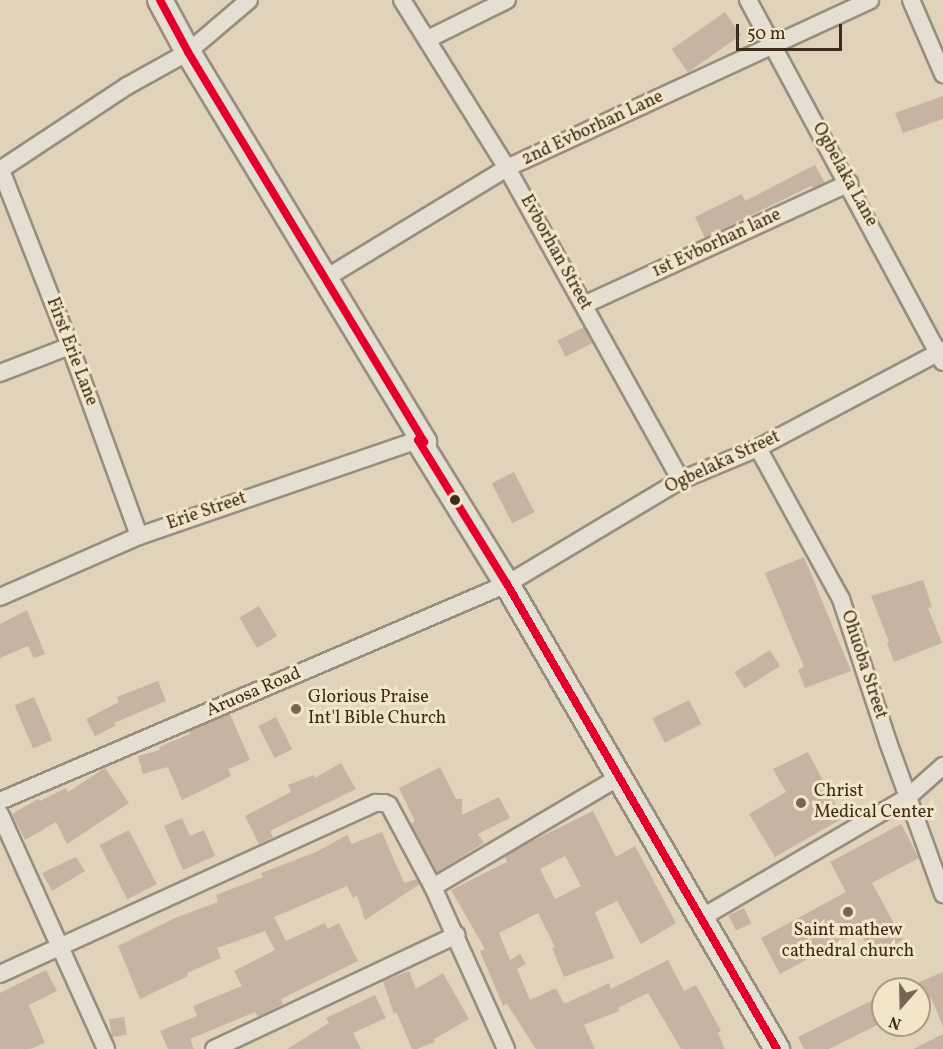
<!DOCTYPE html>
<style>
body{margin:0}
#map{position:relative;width:943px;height:1049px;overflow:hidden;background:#e1d3ba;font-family:Vollkorn,serif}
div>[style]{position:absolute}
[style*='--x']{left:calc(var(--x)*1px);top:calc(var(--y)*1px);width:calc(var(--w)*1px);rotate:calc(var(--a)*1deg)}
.building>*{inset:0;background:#c7b3a1;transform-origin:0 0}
.roads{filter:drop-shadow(2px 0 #988e7e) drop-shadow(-2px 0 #988e7e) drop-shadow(0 2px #988e7e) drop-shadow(0 -2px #988e7e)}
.street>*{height:16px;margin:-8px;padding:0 8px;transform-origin:8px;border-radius:8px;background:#e5dfd3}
.secondary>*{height:24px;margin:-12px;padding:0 12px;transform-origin:12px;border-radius:12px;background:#e5dfd3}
.bus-1>*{height:8px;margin:-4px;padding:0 4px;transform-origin:4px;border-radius:4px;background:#e4002b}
.dots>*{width:16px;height:16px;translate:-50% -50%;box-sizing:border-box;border:3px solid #f5e5c8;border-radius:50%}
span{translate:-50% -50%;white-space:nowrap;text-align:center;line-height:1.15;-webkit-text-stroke:6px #f5e5c8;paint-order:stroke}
.street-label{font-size:18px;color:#3d2c1b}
.poi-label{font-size:18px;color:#3d2c1b}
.left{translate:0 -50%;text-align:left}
.north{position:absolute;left:871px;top:977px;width:60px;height:60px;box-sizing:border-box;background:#f5e5c8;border:2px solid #ab9b83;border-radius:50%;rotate:200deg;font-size:16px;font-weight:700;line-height:24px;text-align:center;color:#3d2c1b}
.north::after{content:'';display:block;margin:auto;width:21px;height:27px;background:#766653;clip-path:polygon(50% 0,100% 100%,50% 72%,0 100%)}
.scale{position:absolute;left:736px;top:24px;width:106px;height:27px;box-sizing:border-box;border:3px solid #3d2c1b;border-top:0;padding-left:8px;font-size:18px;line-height:21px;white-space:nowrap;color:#3d2c1b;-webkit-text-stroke:4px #f5e5c8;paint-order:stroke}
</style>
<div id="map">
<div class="building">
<i style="left:725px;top:12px;width:28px;height:65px;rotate:55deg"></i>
<i style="clip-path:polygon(943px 96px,943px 119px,903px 133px,895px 113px)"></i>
<i style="clip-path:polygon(815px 165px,825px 183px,813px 188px,811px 186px,705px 238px,695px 217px,742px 194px,745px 201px)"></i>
<i style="left:584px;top:327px;width:18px;height:30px;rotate:63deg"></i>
<i style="left:514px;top:472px;width:45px;height:25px;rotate:63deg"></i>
<i style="clip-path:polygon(804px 557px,851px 671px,805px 688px,798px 670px,804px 667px,765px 573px)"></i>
<i style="clip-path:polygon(923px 580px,932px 607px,928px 608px,942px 643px,894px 662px,887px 643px,889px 642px,871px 596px)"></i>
<i style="left:259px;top:606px;width:35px;height:23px;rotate:59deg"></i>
<i style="clip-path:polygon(27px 610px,45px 654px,34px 658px,28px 646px,0 658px,0 624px)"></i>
<i style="left:770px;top:650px;width:19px;height:42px;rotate:58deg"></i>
<i style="clip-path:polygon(158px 681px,166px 701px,114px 723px,115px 726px,95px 736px,86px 719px,119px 702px,117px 697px)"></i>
<i style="left:34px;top:697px;width:47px;height:21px;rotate:67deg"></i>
<i style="left:689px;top:700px;width:27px;height:41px;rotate:63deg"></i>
<i style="clip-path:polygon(230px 714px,250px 760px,228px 769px,231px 776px,182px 800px,168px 767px,143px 774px,138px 756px,160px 750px,159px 747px,190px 734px,189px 731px)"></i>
<i style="left:276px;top:717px;width:36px;height:20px;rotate:63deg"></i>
<i style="clip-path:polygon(808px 752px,843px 818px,775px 857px,749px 814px,786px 792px,773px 769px)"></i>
<i style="clip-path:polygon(341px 763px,356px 789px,270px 831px,273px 837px,259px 844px,245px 816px,291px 792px,288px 785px,314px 775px,315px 778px)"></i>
<i style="clip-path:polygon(440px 767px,456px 799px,462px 799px,462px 815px,499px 797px,510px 818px,478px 834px,484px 843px,437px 872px,411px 824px,415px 821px,399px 788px)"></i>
<i style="clip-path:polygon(105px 768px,129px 803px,67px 844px,56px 822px,25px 840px,12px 814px,38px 799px,40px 801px,66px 788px,68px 792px)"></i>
<i style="clip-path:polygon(evenodd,593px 811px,616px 857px,635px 846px,676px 923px,641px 944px,617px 901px,595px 912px,614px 958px,564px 977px,552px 948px,555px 947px,538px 913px,499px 933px,510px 960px,520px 954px,526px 964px,517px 969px,530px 1000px,556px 988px,564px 1004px,609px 983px,611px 989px,668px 960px,684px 991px,696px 985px,721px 1031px,718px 1033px,725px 1049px,681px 1049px,648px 993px,618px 1008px,619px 1011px,584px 1025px,595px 1049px,536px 1049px,507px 1004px,503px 1006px,480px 951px,485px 949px,451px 890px,507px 862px,505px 857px,524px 845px,593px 811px,565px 856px,581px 886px,555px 899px,540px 869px,565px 856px)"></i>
<i style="clip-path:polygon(182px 818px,190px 836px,204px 830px,215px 856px,183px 870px,164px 826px)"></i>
<i style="clip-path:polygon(901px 824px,919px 858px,872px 883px,903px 940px,873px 956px,859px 931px,780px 974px,761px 938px,846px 892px,830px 862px)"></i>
<i style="left:129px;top:830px;width:61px;height:33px;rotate:63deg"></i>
<i style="clip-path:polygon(382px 832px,404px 883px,417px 879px,420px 884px,365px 920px,357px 896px,353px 898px,347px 886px,274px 917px,286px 941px,325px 923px,328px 929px,339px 923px,358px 961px,281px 999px,283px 1004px,258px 1017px,255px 1012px,190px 1039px,194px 1049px,168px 1049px,160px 1031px,197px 1016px,193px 1006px,242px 986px,234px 971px,275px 950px,265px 931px,217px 948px,221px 958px,187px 973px,188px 976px,140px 999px,118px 946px,175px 918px,218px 902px,216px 895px,263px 877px,261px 873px,316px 852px,347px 835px,352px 844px)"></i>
<i style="clip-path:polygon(76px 857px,85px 871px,52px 891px,42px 873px)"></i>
<i style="left:744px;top:908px;width:17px;height:17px;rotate:65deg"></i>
<i style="clip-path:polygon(46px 970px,57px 991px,29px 1005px,45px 1043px,30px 1049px,0 1049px,0 993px)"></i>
<i style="clip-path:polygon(409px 971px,416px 989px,443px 973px,469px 1019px,434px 1039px,435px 1042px,417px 1049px,412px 1049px,397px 1013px,394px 1014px,383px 981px)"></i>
<i style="clip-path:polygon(943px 972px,943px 1026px,931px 998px,919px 1004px,919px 982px)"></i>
<i style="clip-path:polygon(375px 995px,386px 1018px,353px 1033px,361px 1049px,287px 1049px,329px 1023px,326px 1018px)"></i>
<i style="clip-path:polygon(883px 995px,883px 1022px,829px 1049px,804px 1049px,798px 1037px)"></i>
<i style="left:124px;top:1017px;width:18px;height:15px;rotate:81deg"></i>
<i style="clip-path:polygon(943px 1034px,943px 1049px,913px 1049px)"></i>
</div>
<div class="roads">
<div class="street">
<i style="--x:402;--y:0;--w:198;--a:58"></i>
<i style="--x:507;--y:168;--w:357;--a:60.9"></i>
<i style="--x:748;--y:0;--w:411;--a:61.7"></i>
<i style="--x:911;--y:0;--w:81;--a:66.6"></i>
<i style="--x:428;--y:39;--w:88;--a:-26.3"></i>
<i style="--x:0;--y:170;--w:152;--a:-33.5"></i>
<i style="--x:127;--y:86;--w:70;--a:-29.1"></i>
<i style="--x:188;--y:52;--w:80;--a:-40.4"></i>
<i style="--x:1;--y:170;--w:189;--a:68.6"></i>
<i style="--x:70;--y:346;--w:202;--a:70"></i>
<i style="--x:326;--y:278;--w:212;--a:-31.3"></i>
<i style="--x:507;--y:168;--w:400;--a:-24.8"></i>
<i style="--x:584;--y:305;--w:292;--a:-24.7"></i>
<i style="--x:0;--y:373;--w:75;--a:-21.1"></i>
<i style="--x:758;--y:448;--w:172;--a:61.2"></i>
<i style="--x:841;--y:599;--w:151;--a:71.8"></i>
<i style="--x:888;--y:742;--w:162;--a:70.1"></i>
<i style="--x:0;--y:597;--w:152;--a:-23.7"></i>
<i style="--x:139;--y:536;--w:295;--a:-19"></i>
<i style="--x:0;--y:801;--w:551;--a:-23.17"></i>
<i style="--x:507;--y:584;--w:203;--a:-30.9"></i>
<i style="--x:681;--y:480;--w:83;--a:-22.6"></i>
<i style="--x:758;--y:448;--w:209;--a:-27.9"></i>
<i style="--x:0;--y:814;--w:258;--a:65.7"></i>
<i style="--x:433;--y:887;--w:216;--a:-30.6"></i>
<i style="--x:701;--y:918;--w:240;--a:-30.3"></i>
<i style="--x:908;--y:797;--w:47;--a:-41.5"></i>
<i style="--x:0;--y:974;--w:413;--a:-24.5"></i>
<i style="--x:376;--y:803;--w:8;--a:0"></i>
<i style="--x:384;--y:803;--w:5;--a:22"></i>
<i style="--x:389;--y:805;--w:93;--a:61.8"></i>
<i style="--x:433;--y:887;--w:178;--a:65.7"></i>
<i style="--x:214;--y:1049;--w:268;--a:-25.2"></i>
</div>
<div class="secondary">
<i style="--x:160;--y:0;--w:59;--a:61.7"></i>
<i style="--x:188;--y:52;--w:456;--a:58.8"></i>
<i style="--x:424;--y:442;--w:6;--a:-162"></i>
<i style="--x:418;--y:440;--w:169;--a:58.3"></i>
<i style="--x:507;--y:584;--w:538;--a:59.86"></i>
</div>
</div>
<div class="bus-1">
<i style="--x:160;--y:0;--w:59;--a:61.7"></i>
<i style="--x:188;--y:52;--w:456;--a:58.8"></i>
<i style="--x:424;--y:442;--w:6;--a:-162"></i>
<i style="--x:418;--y:440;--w:169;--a:58.3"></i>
<i style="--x:507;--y:584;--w:538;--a:59.86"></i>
</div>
<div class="dots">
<i style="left:455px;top:500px;background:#3d2c1b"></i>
<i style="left:296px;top:709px;background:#766653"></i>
<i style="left:801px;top:803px;background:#766653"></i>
<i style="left:848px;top:912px;background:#766653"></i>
</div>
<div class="street-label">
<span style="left:593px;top:129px;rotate:-25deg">2nd Evborhan Lane</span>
<span style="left:844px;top:175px;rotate:61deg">Ogbelaka Lane</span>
<span style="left:717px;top:244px;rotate:-25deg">1st Evborhan lane</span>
<span style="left:555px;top:253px;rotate:61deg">Evborhan Street</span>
<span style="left:71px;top:352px;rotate:69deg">First Erie Lane</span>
<span style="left:723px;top:463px;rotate:-25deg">Ogbelaka Street</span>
<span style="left:207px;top:512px;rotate:-19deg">Erie Street</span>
<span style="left:863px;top:665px;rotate:72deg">Ohuoba Street</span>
<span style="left:254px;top:693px;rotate:-23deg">Aruosa Road</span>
</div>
<div class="poi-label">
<span class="left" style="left:308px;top:709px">Glorious Praise<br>Int'l Bible Church</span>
<span class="left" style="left:814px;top:803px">Christ<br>Medical Center</span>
<span style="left:848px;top:942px">Saint mathew<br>cathedral church</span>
</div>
<div class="north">N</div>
<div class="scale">50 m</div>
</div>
